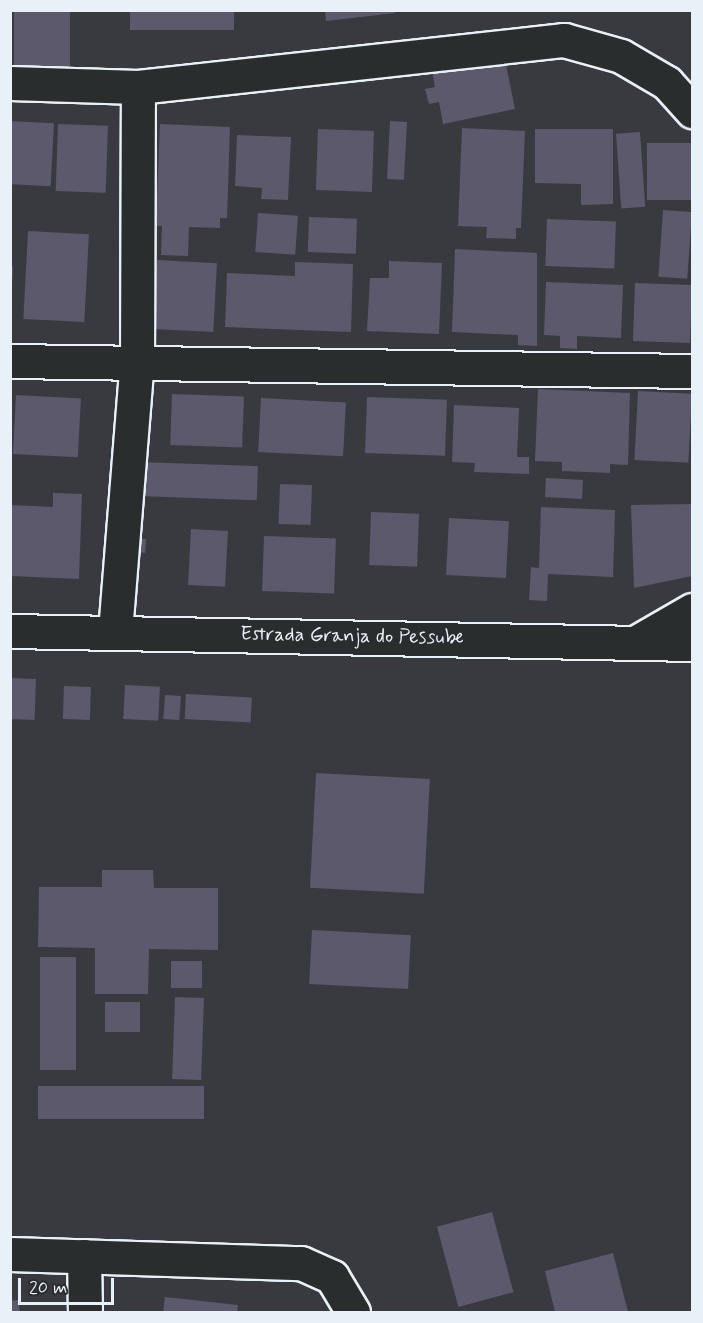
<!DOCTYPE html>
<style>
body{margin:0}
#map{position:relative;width:703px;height:1323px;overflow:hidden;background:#393a40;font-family:Mynerve,sans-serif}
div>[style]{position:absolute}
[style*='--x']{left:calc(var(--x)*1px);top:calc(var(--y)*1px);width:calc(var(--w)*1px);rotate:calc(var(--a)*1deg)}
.building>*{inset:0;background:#5b596b;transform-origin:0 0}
.roads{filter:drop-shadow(2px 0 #e8f1f8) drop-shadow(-2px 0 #e8f1f8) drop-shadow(0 2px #e8f1f8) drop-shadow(0 -2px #e8f1f8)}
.minor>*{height:33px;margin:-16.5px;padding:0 16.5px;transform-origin:16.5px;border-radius:16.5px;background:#2a2d2e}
.secondary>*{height:33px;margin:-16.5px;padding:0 16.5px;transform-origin:16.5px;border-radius:16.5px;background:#2a2d2e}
span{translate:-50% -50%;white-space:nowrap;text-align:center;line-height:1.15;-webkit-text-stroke:5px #2a2d2e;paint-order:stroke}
.street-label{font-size:20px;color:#e8f1f8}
.frame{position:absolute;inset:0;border:12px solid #e8f1f8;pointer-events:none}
.scale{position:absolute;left:18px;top:1278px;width:96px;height:27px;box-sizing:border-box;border:3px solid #e8f1f8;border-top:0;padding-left:8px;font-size:18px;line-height:21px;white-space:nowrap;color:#e8f1f8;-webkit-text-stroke:4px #2a2d2e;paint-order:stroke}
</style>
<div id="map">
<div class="building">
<i style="left:14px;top:10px;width:56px;height:70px"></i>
<i style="left:130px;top:10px;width:104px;height:20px"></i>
<i style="clip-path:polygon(325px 10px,395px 10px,395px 13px,326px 21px)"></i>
<i style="clip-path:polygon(503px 50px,515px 109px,443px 124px,439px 102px,429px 104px,425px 89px,435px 87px,431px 65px)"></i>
<i style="left:10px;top:121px;width:44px;height:63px;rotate:3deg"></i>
<i style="left:390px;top:121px;width:17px;height:58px;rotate:3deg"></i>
<i style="left:58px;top:124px;width:50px;height:67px;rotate:2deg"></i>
<i style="clip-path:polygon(160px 124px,230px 127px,227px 218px,220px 218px,220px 228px,189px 227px,188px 256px,161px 255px,162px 226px,144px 225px,145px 197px,157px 197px)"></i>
<i style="clip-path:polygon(462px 128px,525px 131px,521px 228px,516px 228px,516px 239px,486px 238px,487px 227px,458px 226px)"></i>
<i style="left:318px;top:129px;width:56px;height:61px;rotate:2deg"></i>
<i style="clip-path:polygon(535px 129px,613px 129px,613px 204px,581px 205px,581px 184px,535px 183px)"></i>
<i style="left:640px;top:132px;width:75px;height:24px;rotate:86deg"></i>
<i style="clip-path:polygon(237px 135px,291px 137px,288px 200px,261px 199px,262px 188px,235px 186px)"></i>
<i style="left:692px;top:143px;width:57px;height:45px;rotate:90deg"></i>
<i style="left:663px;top:210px;width:29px;height:67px;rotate:4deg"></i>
<i style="left:258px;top:213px;width:40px;height:39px;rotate:4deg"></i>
<i style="left:309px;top:217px;width:48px;height:35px;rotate:2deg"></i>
<i style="left:547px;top:219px;width:69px;height:47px;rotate:2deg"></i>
<i style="left:28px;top:231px;width:61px;height:88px;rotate:3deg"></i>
<i style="clip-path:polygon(455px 249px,537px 253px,537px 346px,518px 345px,518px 335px,452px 332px)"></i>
<i style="left:157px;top:260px;width:60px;height:69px;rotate:3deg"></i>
<i style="clip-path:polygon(389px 261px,442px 263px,439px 334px,367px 331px,370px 278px,389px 278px)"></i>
<i style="clip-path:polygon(295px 262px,353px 264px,351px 332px,225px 327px,227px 273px,295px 276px)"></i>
<i style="clip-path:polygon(10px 266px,13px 267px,12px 285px,10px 285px)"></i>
<i style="clip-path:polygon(546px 282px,623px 285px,621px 338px,577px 336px,577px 349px,560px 348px,560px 336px,544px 335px)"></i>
<i style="left:635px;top:283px;width:57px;height:58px;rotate:2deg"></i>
<i style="clip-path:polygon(538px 389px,630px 393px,628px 465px,610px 464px,610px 473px,562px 471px,562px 462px,535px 461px)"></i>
<i style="left:638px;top:391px;width:54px;height:69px;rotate:3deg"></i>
<i style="left:172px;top:394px;width:72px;height:51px;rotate:2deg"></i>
<i style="left:16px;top:395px;width:65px;height:59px;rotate:3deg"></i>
<i style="left:367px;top:397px;width:80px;height:56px;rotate:2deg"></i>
<i style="left:261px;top:398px;width:85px;height:54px;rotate:3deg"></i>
<i style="clip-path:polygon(454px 405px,519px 408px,517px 457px,529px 457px,529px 474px,474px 472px,475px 463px,452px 462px)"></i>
<i style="left:138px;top:462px;width:120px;height:34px;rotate:2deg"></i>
<i style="left:546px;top:478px;width:37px;height:19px;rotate:3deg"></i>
<i style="left:280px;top:484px;width:32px;height:40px;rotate:2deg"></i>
<i style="clip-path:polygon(53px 493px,82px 494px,79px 579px,10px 576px,11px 505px,53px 507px)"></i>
<i style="clip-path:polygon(692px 504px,692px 576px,634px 588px,631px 505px)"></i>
<i style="clip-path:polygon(541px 507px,615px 510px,613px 577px,548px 574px,547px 601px,529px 600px,531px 567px,539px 568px)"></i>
<i style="left:371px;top:512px;width:48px;height:53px;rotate:2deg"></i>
<i style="left:449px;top:518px;width:60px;height:57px;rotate:3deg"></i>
<i style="left:191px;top:529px;width:37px;height:56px;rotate:3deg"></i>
<i style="left:264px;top:536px;width:72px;height:55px;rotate:2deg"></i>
<i style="left:129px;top:538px;width:17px;height:14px;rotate:3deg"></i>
<i style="left:10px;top:678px;width:26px;height:41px;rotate:2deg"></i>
<i style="left:125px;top:685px;width:35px;height:34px;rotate:3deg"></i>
<i style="left:64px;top:686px;width:27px;height:33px;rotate:2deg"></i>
<i style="left:186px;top:694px;width:66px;height:25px;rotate:3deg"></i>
<i style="left:165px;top:695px;width:16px;height:24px;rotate:4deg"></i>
<i style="left:316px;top:773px;width:114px;height:115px;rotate:3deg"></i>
<i style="clip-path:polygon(102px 870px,153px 870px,154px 888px,218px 888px,218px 950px,149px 949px,148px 994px,95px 994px,95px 948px,38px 947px,39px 887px,102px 887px)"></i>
<i style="left:312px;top:930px;width:99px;height:54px;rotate:3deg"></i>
<i style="left:40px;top:957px;width:36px;height:113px"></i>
<i style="left:171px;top:961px;width:31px;height:27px"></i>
<i style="left:175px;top:997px;width:29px;height:82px;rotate:2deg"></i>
<i style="left:105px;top:1002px;width:35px;height:30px"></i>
<i style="left:38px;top:1086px;width:166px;height:33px"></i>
<i style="left:492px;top:1212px;width:83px;height:57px;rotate:75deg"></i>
<i style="clip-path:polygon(613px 1253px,628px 1312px,555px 1312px,545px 1271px)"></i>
<i style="clip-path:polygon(165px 1297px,238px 1305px,237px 1312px,163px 1312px)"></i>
<i style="clip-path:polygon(18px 1300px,20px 1312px,10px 1312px,10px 1301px)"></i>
</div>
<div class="roads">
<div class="minor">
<i style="--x:10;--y:83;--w:128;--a:1.8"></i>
<i style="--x:138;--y:87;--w:429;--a:-6.3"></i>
<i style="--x:564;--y:40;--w:59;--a:15.7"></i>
<i style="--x:621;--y:56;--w:53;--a:30.4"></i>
<i style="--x:667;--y:83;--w:38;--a:48"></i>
<i style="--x:10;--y:361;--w:682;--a:0.84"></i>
<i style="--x:115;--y:632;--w:273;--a:-85.4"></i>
<i style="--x:137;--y:360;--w:273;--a:-89.8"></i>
<i style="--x:10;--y:1254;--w:291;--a:1.8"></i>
<i style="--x:301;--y:1263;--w:34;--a:24"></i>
<i style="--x:332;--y:1277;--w:41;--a:59"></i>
<i style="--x:84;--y:1256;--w:56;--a:89"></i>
</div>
<div class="secondary">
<i style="--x:10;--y:631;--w:682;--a:1.09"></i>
<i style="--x:640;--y:640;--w:60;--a:-30"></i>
</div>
</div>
<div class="street-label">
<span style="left:352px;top:636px;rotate:1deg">Estrada Granja do Pessube</span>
</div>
<div class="frame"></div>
<div class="scale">20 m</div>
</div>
